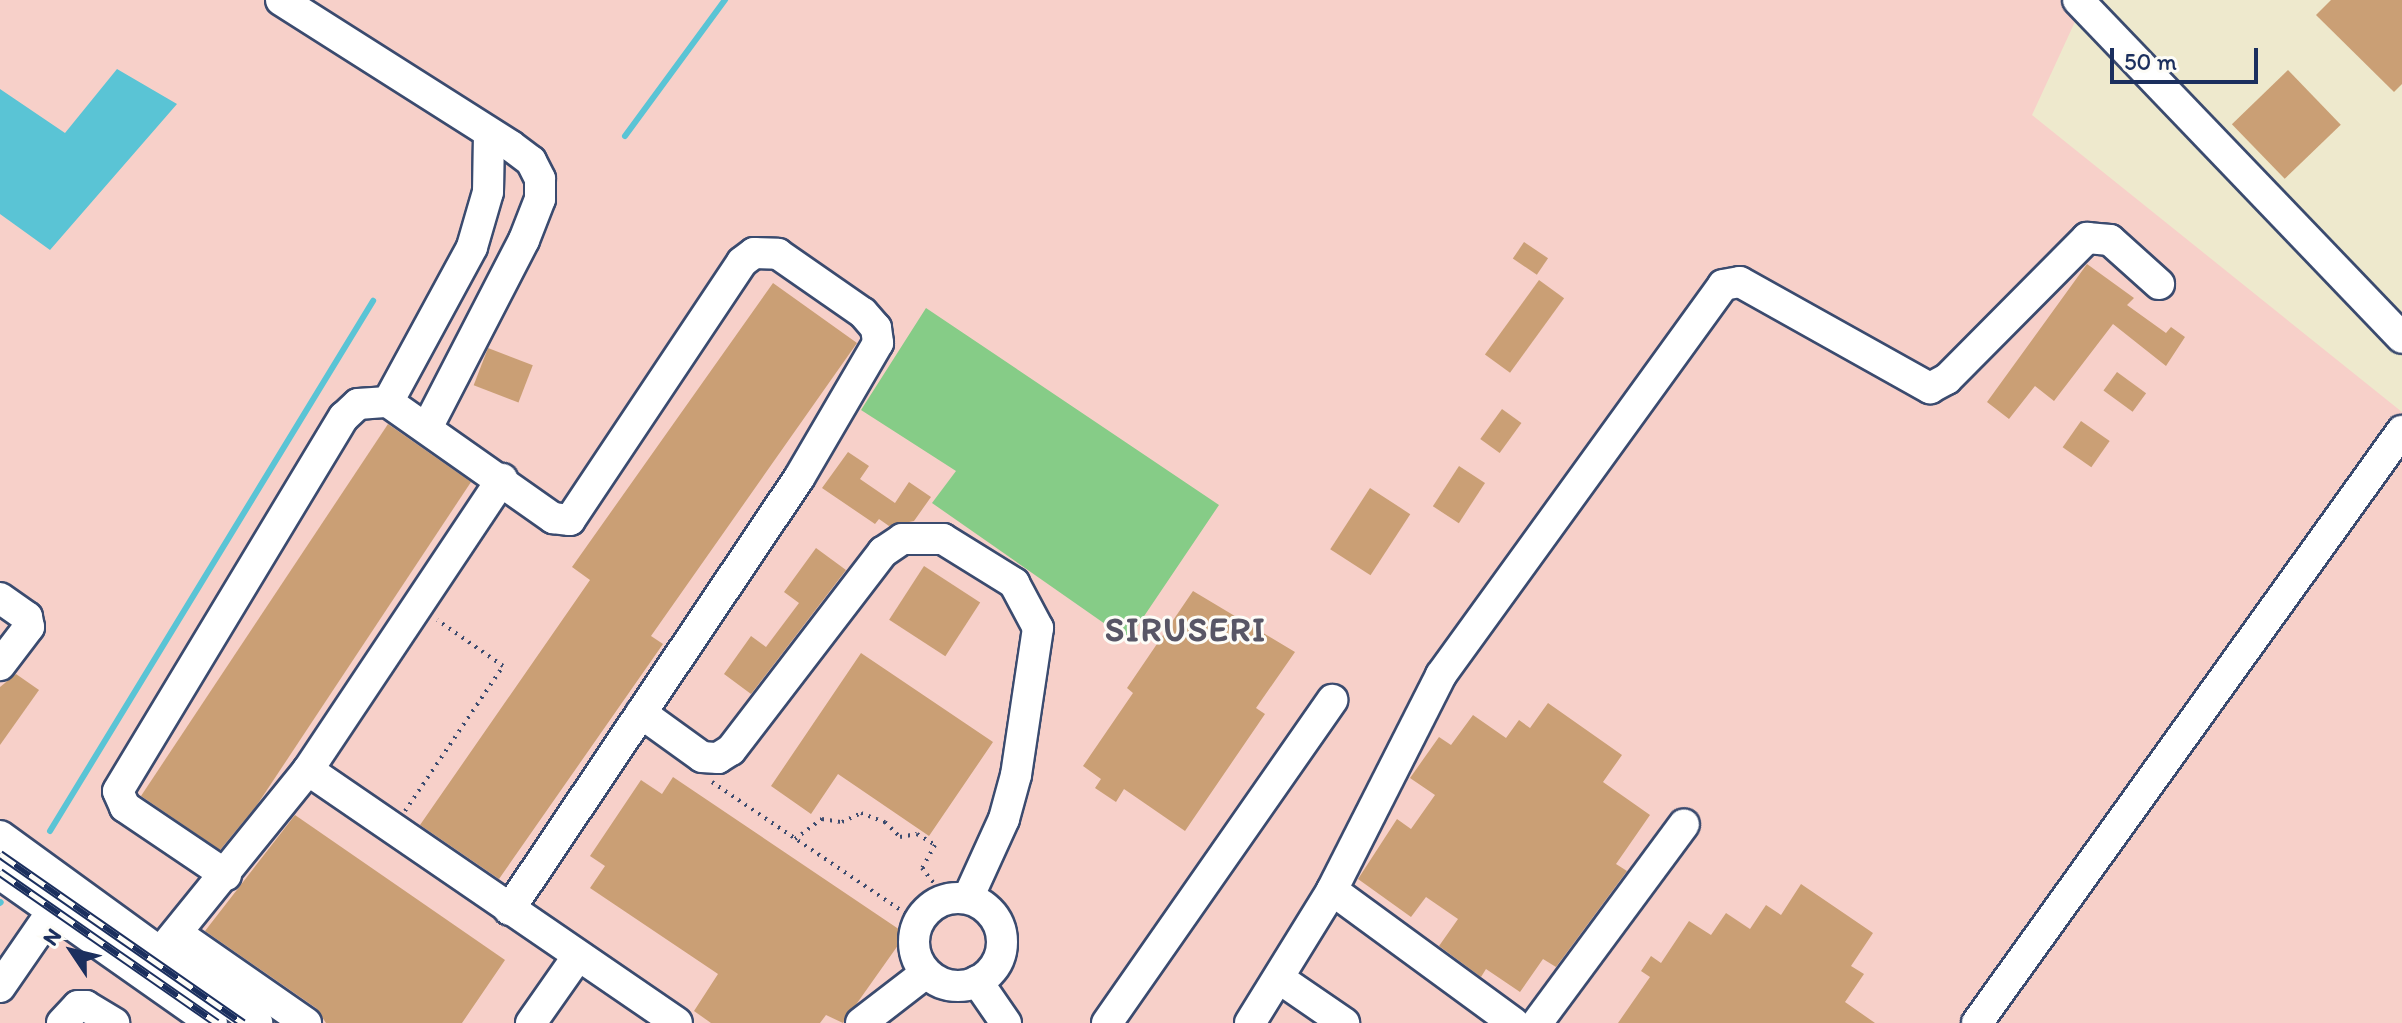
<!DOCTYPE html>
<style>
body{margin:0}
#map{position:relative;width:2402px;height:1023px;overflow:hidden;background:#eee9cd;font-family:Itim,sans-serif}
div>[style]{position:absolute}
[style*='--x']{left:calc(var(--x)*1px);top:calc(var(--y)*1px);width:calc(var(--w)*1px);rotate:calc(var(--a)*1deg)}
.built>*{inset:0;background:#f7d0c9}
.green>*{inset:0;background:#86cc87}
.water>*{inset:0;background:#5ac4d5}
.stream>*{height:6px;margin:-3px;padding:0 3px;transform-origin:3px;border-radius:3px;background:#5ac4d5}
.building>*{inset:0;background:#ca9f75;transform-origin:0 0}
.path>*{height:4px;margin-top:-2px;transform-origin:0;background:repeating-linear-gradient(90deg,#3b4b6f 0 2px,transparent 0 8px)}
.roads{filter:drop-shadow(2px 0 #3b4b6f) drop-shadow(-2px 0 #3b4b6f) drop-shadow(0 2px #3b4b6f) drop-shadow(0 -2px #3b4b6f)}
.minor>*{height:30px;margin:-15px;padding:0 15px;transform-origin:15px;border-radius:15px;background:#fff}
.minor>.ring{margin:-15px;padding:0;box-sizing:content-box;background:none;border:30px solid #fff;border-radius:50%}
.rail>*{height:9px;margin-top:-4.5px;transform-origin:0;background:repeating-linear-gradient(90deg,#fdfcf7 0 18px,#1b2f5e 0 36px);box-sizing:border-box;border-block:2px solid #1b2f5e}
span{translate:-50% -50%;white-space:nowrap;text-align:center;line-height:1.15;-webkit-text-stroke:6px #fdfcf7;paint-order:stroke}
.district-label{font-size:34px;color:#585666;font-weight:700;letter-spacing:2px}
.north{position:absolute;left:32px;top:911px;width:80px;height:80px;-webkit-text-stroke:6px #fdfcf7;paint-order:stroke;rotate:305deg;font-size:22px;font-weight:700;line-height:32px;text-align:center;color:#1b2f5e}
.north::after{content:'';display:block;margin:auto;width:28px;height:36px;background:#1b2f5e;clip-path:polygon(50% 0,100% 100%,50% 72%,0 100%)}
.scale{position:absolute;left:2110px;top:48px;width:148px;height:36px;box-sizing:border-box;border:4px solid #1b2f5e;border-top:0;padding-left:10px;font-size:24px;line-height:28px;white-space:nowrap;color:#1b2f5e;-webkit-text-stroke:6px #fdfcf7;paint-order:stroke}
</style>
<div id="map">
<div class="built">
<i style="clip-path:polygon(0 0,2085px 0,2032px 115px,2402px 412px,2402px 1023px,0 1023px)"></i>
</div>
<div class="green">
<i style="clip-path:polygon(926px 308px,1219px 505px,1128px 640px,932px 503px,956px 471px,861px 410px)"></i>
</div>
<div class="water">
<i style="clip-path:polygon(117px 69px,177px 104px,50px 250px,0 214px,0 89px,65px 133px)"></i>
</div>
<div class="stream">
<i style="--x:625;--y:136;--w:169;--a:-53.7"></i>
<i style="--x:50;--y:831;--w:621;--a:-58.64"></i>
<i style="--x:0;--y:903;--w:1;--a:-45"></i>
</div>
<div class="building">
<i style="clip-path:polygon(2331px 0,2402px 0,2402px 84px,2394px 92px,2316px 15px)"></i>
<i style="left:2288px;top:70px;width:76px;height:78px;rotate:46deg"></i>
<i style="left:1524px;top:242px;width:29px;height:20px;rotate:34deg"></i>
<i style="clip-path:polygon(2087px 264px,2134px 298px,2127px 305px,2166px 333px,2171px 327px,2185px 337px,2166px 366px,2113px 324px,2054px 401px,2035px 386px,2009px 419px,1987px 402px)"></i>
<i style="left:1539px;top:280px;width:31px;height:92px;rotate:36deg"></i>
<i style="clip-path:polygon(773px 283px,857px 343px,651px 636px,663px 644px,499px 879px,420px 825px,590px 580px,572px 567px)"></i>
<i style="left:488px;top:348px;width:48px;height:40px;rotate:21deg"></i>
<i style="left:2117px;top:372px;width:36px;height:23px;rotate:36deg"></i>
<i style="left:1502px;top:409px;width:24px;height:37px;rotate:36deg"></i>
<i style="left:2081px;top:421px;width:35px;height:32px;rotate:35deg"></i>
<i style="clip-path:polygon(388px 424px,471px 482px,257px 805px,220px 850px,141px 796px)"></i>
<i style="clip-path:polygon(848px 452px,869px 466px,860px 479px,895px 503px,909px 482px,931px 497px,914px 521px,889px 526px,879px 519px,875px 524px,822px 488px)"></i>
<i style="left:1459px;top:466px;width:31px;height:48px;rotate:33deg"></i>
<i style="left:1370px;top:488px;width:48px;height:73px;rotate:33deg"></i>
<i style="clip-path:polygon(816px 548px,846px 570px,751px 694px,724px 674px,751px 636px,766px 647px,799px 603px,784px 592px)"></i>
<i style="left:924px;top:566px;width:67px;height:64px;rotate:33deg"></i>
<i style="clip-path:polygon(1193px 591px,1295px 652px,1256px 708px,1265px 714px,1185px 831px,1124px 789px,1116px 802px,1095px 788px,1101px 779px,1083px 766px,1133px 693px,1127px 688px)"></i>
<i style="clip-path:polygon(861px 653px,993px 742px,929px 836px,838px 774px,811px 814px,771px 786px)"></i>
<i style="clip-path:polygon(16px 674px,39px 690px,0 745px,0 687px)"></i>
<i style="clip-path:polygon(1548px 703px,1622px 755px,1603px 782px,1650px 815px,1616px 864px,1627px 871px,1556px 967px,1543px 959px,1520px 992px,1486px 969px,1481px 977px,1439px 946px,1458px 919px,1426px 897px,1411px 917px,1358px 879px,1397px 819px,1411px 829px,1435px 795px,1410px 778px,1439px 737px,1451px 745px,1473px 715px,1506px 738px,1519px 720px,1530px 728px)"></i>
<i style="clip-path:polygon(673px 777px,906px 934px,843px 1023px,826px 1015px,820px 1023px,711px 1023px,694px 1011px,718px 974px,590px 888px,605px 866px,590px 856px,641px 780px,662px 794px)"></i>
<i style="clip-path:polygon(295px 815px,505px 960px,462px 1023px,326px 1023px,316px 1008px,205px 931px)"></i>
<i style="clip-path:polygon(1801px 884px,1873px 933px,1851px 966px,1864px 974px,1845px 1002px,1875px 1023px,1618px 1023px,1650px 977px,1641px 971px,1651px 956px,1661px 963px,1689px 921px,1711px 935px,1726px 913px,1750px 929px,1766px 905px,1781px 915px)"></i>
</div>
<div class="path">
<i style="--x:712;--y:782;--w:249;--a:34.2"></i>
<i style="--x:405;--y:811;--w:175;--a:-55.9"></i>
<i style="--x:503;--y:666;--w:80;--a:-145.1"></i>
<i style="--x:795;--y:839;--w:34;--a:-37"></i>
<i style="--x:822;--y:819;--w:20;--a:9"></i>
<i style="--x:842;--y:822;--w:21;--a:-25"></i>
<i style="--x:861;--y:813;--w:26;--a:21"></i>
<i style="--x:885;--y:822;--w:21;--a:45"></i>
<i style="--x:900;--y:837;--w:17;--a:-10"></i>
<i style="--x:917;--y:834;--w:21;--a:31"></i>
<i style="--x:935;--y:845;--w:26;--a:119"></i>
<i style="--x:922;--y:868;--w:36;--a:52"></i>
</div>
<div class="roads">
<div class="minor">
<i style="--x:281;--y:0;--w:272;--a:32.4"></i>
<i style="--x:511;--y:146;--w:25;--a:37"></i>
<i style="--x:531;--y:161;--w:20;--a:63"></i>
<i style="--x:540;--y:179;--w:20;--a:90"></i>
<i style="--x:540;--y:199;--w:44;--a:111.3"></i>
<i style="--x:524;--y:240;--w:209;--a:117.3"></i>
<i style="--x:2078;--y:0;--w:468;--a:46.2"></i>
<i style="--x:388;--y:402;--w:176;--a:-61.5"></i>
<i style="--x:472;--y:247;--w:57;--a:-73.8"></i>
<i style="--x:488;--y:192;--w:57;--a:-89"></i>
<i style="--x:0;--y:598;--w:33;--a:35"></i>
<i style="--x:27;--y:617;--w:10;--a:79"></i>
<i style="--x:29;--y:627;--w:48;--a:127.3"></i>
<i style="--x:641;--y:713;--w:75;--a:35.8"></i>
<i style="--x:702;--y:757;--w:16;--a:4"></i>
<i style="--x:718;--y:758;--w:15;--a:-32"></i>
<i style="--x:731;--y:750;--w:250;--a:-52.5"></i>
<i style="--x:883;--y:552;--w:23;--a:-34"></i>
<i style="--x:902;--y:539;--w:41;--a:0"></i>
<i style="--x:943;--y:539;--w:84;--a:31.8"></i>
<i style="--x:1014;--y:583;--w:51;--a:61.9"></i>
<i style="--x:1038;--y:628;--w:149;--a:98.5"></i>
<i style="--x:1016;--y:775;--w:46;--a:105.3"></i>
<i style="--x:1004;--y:819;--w:87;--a:114.5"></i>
<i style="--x:308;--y:770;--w:447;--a:34.4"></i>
<i style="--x:0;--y:836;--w:318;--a:36"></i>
<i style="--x:0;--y:874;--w:259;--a:35.1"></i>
<i style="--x:226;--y:875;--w:122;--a:-146"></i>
<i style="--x:125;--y:807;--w:17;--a:-114"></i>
<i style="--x:118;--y:791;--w:437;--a:-58.9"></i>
<i style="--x:344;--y:417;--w:19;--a:-43"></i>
<i style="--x:358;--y:404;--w:30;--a:-4"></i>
<i style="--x:388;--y:402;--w:202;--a:35.1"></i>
<i style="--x:553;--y:518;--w:17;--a:7"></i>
<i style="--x:570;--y:520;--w:310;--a:-56.3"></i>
<i style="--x:742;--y:262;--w:15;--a:-37"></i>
<i style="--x:754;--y:253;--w:24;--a:2"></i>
<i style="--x:778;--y:254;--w:103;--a:34.8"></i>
<i style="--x:863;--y:313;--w:20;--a:49"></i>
<i style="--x:876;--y:328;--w:15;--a:82"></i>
<i style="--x:878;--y:343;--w:156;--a:120.3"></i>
<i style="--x:799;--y:478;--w:520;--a:123.87"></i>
<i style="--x:1332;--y:890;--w:225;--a:36.2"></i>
<i class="ring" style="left:914px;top:898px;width:58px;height:58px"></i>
<i style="--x:178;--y:934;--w:156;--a:34.8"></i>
<i style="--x:159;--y:954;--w:237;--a:-51"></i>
<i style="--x:308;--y:770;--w:350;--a:-56.3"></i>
<i style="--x:1280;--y:979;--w:78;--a:34.5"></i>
<i style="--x:977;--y:981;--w:51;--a:55.4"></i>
<i style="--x:0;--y:987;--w:109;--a:-55.4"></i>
<i style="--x:62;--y:1023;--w:23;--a:-47"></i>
<i style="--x:78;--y:1006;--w:8;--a:0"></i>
<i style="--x:86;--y:1006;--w:33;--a:31"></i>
<i style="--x:531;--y:1023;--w:82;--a:-55"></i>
<i style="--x:861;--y:1023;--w:82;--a:-37.6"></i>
<i style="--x:1107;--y:1023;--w:394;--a:-55.1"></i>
<i style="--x:1250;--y:1023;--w:156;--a:-58.3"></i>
<i style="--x:1332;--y:890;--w:241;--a:-63.1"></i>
<i style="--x:1441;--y:675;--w:481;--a:-54.1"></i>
<i style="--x:1723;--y:285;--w:17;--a:-10"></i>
<i style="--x:1740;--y:282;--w:218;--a:29.2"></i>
<i style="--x:1930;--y:388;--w:19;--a:-28"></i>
<i style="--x:1947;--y:379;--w:199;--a:-45.2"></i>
<i style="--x:2087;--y:238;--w:23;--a:5"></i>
<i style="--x:2110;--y:240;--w:66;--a:41.9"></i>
<i style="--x:1537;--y:1023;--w:247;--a:-53.5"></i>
<i style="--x:1977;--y:1023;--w:729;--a:-54.33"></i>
</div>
</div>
<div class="rail">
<i style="--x:0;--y:854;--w:296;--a:34.8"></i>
<i style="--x:0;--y:872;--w:264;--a:34.8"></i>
</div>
<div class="district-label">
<span style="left:1186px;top:630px">SIRUSERI</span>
</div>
<div class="north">N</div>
<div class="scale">50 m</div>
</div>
